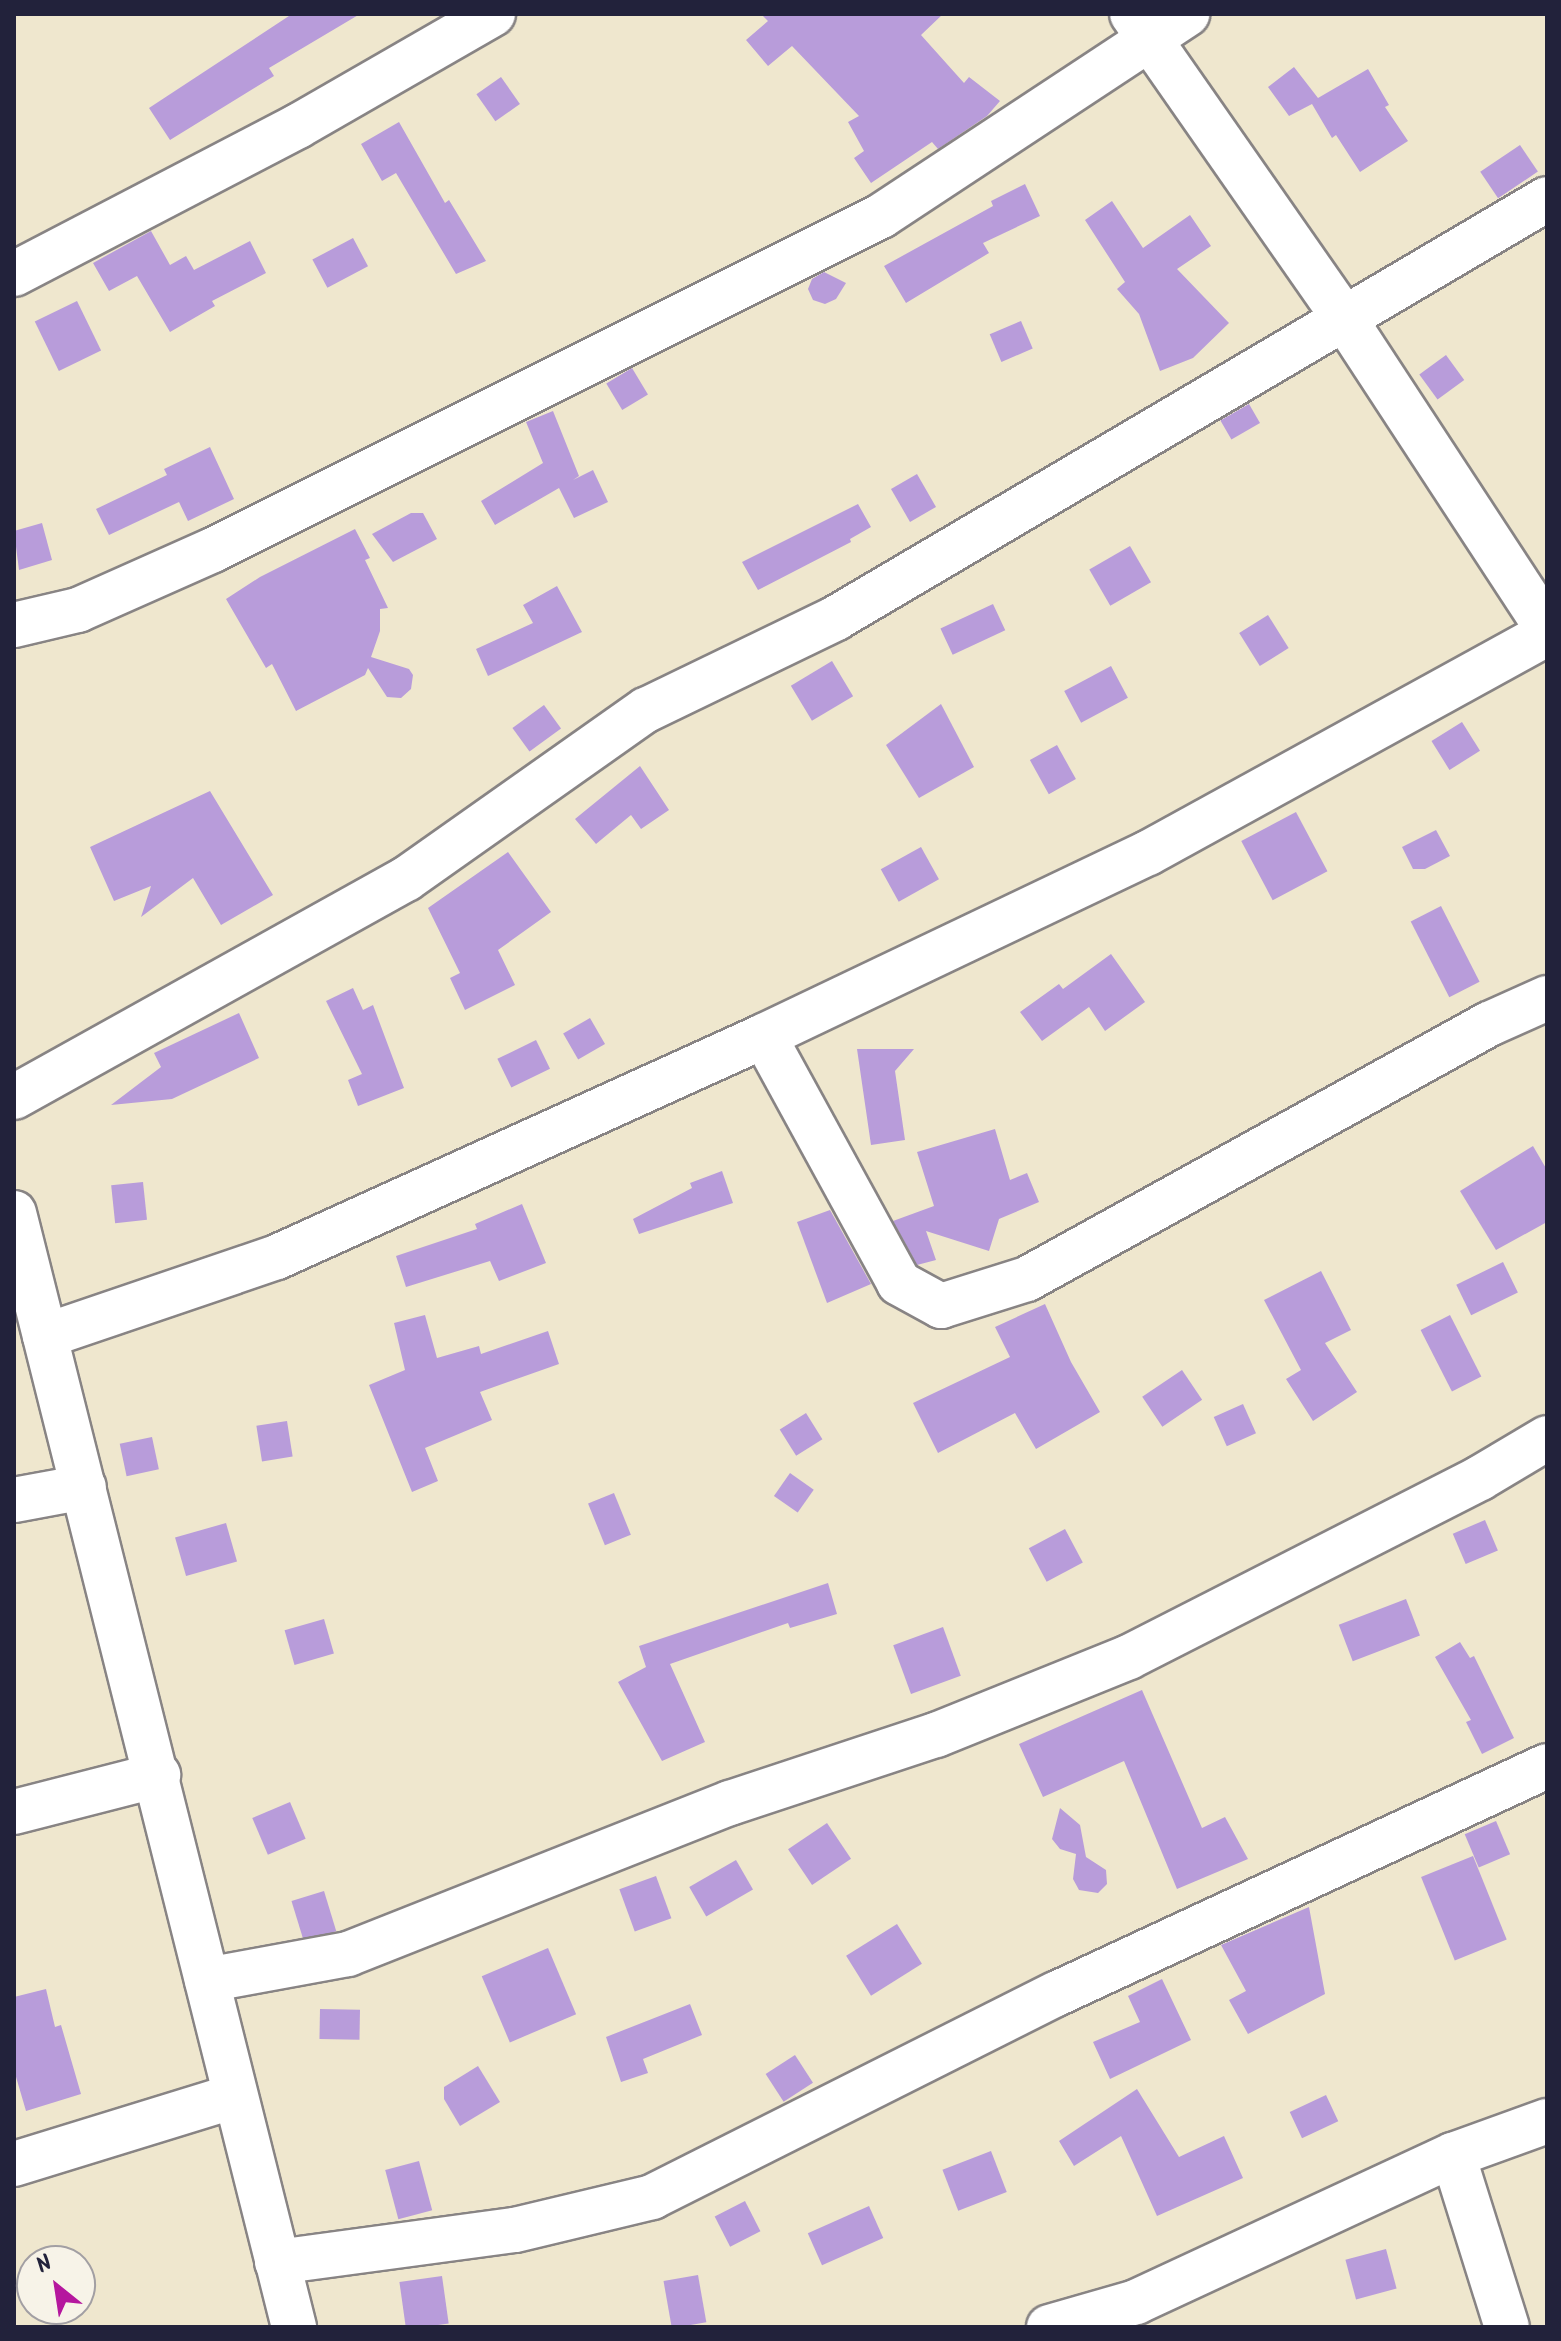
<!DOCTYPE html>
<style>
body{margin:0}
#map{position:relative;width:1561px;height:2341px;overflow:hidden;background:#efe7ce;font-family:Kalam,sans-serif}
div>[style]{position:absolute}
[style*='--x']{left:calc(var(--x)*1px);top:calc(var(--y)*1px);width:calc(var(--w)*1px);rotate:calc(var(--a)*1deg)}
.building>*{inset:0;background:#b89cda;transform-origin:0 0}
.roads{filter:drop-shadow(2px 0 #888484) drop-shadow(-2px 0 #888484) drop-shadow(0 2px #888484) drop-shadow(0 -2px #888484)}
.minor>*{height:44px;margin:-22px;padding:0 22px;transform-origin:22px;border-radius:22px;background:#fff}
span{translate:-50% -50%;white-space:nowrap;text-align:center;line-height:1.15;-webkit-text-stroke:7px #f7f3e8;paint-order:stroke}
.frame{position:absolute;inset:0;border:16px solid #22223b;pointer-events:none}
.north{position:absolute;left:16px;top:2245px;width:80px;height:80px;box-sizing:border-box;background:#f7f3e8;border:2px solid #a29fa3;border-radius:50%;rotate:330deg;font-size:22px;font-weight:700;line-height:32px;text-align:center;color:#22223b}
.north::after{content:'';display:block;margin:auto;width:28px;height:36px;background:#b5179e;clip-path:polygon(50% 0,100% 100%,50% 72%,0 100%)}
</style>
<div id="map">
<div class="building">
<i style="clip-path:polygon(292px 14px,360px 14px,269px 68px,274px 76px,170px 140px,149px 108px)"></i>
<i style="clip-path:polygon(761px 14px,943px 14px,921px 35px,964px 83px,969px 77px,1000px 101px,987px 116px,938px 149px,932px 142px,871px 183px,854px 158px,864px 151px,848px 122px,859px 116px,792px 46px,768px 66px,746px 40px,768px 21px)"></i>
<i style="clip-path:polygon(1294px 67px,1318px 98px,1368px 69px,1389px 105px,1385px 107px,1408px 141px,1360px 172px,1336px 135px,1332px 138px,1312px 104px,1289px 116px,1268px 87px)"></i>
<i style="left:501px;top:77px;width:33px;height:30px;rotate:55deg"></i>
<i style="clip-path:polygon(399px 122px,445px 203px,449px 200px,486px 261px,456px 274px,396px 173px,382px 181px,361px 144px)"></i>
<i style="left:1520px;top:145px;width:32px;height:48px;rotate:56deg"></i>
<i style="clip-path:polygon(1025px 184px,1040px 216px,983px 243px,989px 253px,906px 303px,884px 266px,993px 206px,991px 201px)"></i>
<i style="clip-path:polygon(1112px 201px,1143px 248px,1190px 215px,1211px 246px,1177px 269px,1229px 323px,1193px 358px,1160px 371px,1139px 314px,1117px 289px,1125px 282px,1085px 220px)"></i>
<i style="clip-path:polygon(151px 231px,170px 265px,186px 256px,194px 270px,250px 241px,266px 273px,212px 301px,215px 306px,170px 332px,137px 276px,109px 291px,93px 263px)"></i>
<i style="left:353px;top:238px;width:32px;height:46px;rotate:62deg"></i>
<i style="clip-path:polygon(824px 272px,846px 283px,836px 299px,825px 304px,813px 300px,808px 289px,812px 279px)"></i>
<i style="left:77px;top:301px;width:55px;height:47px;rotate:64deg"></i>
<i style="left:1021px;top:321px;width:30px;height:34px;rotate:67deg"></i>
<i style="left:1446px;top:355px;width:31px;height:33px;rotate:54deg"></i>
<i style="left:632px;top:368px;width:31px;height:30px;rotate:59deg"></i>
<i style="left:1249px;top:404px;width:22px;height:33px;rotate:60deg"></i>
<i style="clip-path:polygon(553px 411px,579px 476px,573px 480px,593px 470px,608px 502px,574px 518px,559px 488px,495px 525px,481px 501px,543px 463px,526px 422px)"></i>
<i style="clip-path:polygon(210px 447px,234px 499px,188px 521px,179px 502px,109px 535px,96px 509px,167px 475px,164px 469px)"></i>
<i style="left:917px;top:474px;width:38px;height:30px;rotate:60deg"></i>
<i style="clip-path:polygon(858px 504px,871px 527px,850px 539px,851px 542px,758px 590px,742px 562px)"></i>
<i style="clip-path:polygon(411px 513px,423px 513px,437px 539px,393px 562px,372px 534px)"></i>
<i style="clip-path:polygon(42px 523px,52px 560px,19px 570px,14px 531px)"></i>
<i style="clip-path:polygon(355px 529px,370px 558px,365px 560px,388px 608px,380px 609px,380px 631px,371px 657px,409px 669px,413px 675px,411px 689px,401px 698px,387px 697px,368px 668px,365px 675px,296px 711px,272px 664px,266px 668px,226px 599px,260px 577px)"></i>
<i style="left:1130px;top:546px;width:42px;height:47px;rotate:60deg"></i>
<i style="clip-path:polygon(557px 586px,582px 632px,488px 676px,476px 649px,533px 623px,523px 605px)"></i>
<i style="left:993px;top:604px;width:29px;height:58px;rotate:65deg"></i>
<i style="left:1268px;top:615px;width:39px;height:34px;rotate:58deg"></i>
<i style="left:832px;top:661px;width:41px;height:48px;rotate:59deg"></i>
<i style="left:1111px;top:666px;width:36px;height:53px;rotate:62deg"></i>
<i style="clip-path:polygon(941px 704px,974px 767px,919px 798px,886px 745px)"></i>
<i style="left:544px;top:705px;width:29px;height:39px;rotate:54deg"></i>
<i style="left:1462px;top:722px;width:34px;height:36px;rotate:58deg"></i>
<i style="left:1057px;top:745px;width:39px;height:31px;rotate:61deg"></i>
<i style="clip-path:polygon(640px 766px,669px 810px,641px 829px,631px 815px,596px 844px,575px 819px)"></i>
<i style="clip-path:polygon(210px 791px,273px 895px,221px 925px,193px 878px,141px 917px,151px 886px,114px 901px,90px 847px)"></i>
<i style="left:1296px;top:812px;width:67px;height:62px;rotate:62deg"></i>
<i style="clip-path:polygon(1436px 830px,1450px 856px,1425px 869px,1413px 869px,1402px 847px)"></i>
<i style="left:921px;top:847px;width:37px;height:46px;rotate:61deg"></i>
<i style="clip-path:polygon(508px 852px,551px 912px,498px 950px,515px 985px,465px 1010px,450px 978px,460px 973px,428px 908px)"></i>
<i style="left:1441px;top:906px;width:85px;height:34px;rotate:63deg"></i>
<i style="clip-path:polygon(1111px 954px,1145px 1002px,1105px 1031px,1089px 1007px,1042px 1041px,1020px 1012px,1059px 984px,1063px 989px)"></i>
<i style="clip-path:polygon(353px 988px,363px 1010px,373px 1005px,404px 1088px,358px 1106px,348px 1080px,362px 1074px,326px 1001px)"></i>
<i style="clip-path:polygon(239px 1013px,259px 1058px,172px 1099px,111px 1105px,161px 1067px,154px 1053px)"></i>
<i style="left:590px;top:1018px;width:30px;height:31px;rotate:60deg"></i>
<i style="left:536px;top:1040px;width:32px;height:43px;rotate:64deg"></i>
<i style="clip-path:polygon(857px 1049px,914px 1049px,895px 1071px,905px 1140px,871px 1145px)"></i>
<i style="clip-path:polygon(995px 1129px,1010px 1180px,1027px 1173px,1039px 1202px,999px 1219px,989px 1251px,926px 1231px,936px 1260px,917px 1265px,893px 1221px,934px 1206px,917px 1152px)"></i>
<i style="clip-path:polygon(1533px 1146px,1547px 1170px,1547px 1222px,1496px 1250px,1460px 1191px)"></i>
<i style="clip-path:polygon(722px 1171px,733px 1203px,639px 1234px,633px 1219px,692px 1188px,690px 1183px)"></i>
<i style="left:143px;top:1182px;width:38px;height:32px;rotate:84deg"></i>
<i style="clip-path:polygon(522px 1204px,546px 1263px,499px 1281px,490px 1261px,406px 1287px,396px 1256px,477px 1229px,475px 1224px)"></i>
<i style="clip-path:polygon(830px 1210px,871px 1284px,827px 1303px,797px 1222px)"></i>
<i style="left:1503px;top:1262px;width:34px;height:52px;rotate:64deg"></i>
<i style="clip-path:polygon(1321px 1271px,1351px 1330px,1325px 1343px,1357px 1392px,1313px 1421px,1286px 1379px,1301px 1370px,1264px 1300px)"></i>
<i style="clip-path:polygon(1045px 1304px,1071px 1362px,1100px 1412px,1036px 1449px,1015px 1413px,938px 1453px,913px 1403px,1010px 1357px,995px 1327px)"></i>
<i style="clip-path:polygon(425px 1315px,437px 1358px,479px 1346px,481px 1354px,548px 1331px,559px 1364px,480px 1392px,492px 1420px,425px 1448px,438px 1481px,412px 1492px,369px 1385px,405px 1370px,394px 1323px)"></i>
<i style="left:1450px;top:1315px;width:69px;height:33px;rotate:63deg"></i>
<i style="left:1182px;top:1370px;width:36px;height:48px;rotate:56deg"></i>
<i style="left:1243px;top:1404px;width:32px;height:32px;rotate:66deg"></i>
<i style="left:806px;top:1413px;width:31px;height:31px;rotate:58deg"></i>
<i style="left:287px;top:1421px;width:36px;height:31px;rotate:81deg"></i>
<i style="left:152px;top:1437px;width:33px;height:33px;rotate:78deg"></i>
<i style="left:790px;top:1473px;width:29px;height:28px;rotate:35deg"></i>
<i style="left:614px;top:1493px;width:45px;height:28px;rotate:68deg"></i>
<i style="left:1485px;top:1520px;width:33px;height:35px;rotate:67deg"></i>
<i style="left:226px;top:1523px;width:40px;height:53px;rotate:74deg"></i>
<i style="left:1065px;top:1529px;width:38px;height:41px;rotate:62deg"></i>
<i style="clip-path:polygon(828px 1583px,837px 1614px,790px 1628px,788px 1623px,670px 1664px,705px 1742px,662px 1761px,618px 1682px,646px 1667px,639px 1646px)"></i>
<i style="left:1406px;top:1599px;width:39px;height:72px;rotate:69deg"></i>
<i style="left:324px;top:1619px;width:36px;height:41px;rotate:74deg"></i>
<i style="left:943px;top:1627px;width:52px;height:53px;rotate:70deg"></i>
<i style="clip-path:polygon(1460px 1642px,1470px 1658px,1474px 1656px,1514px 1738px,1482px 1754px,1466px 1722px,1471px 1720px,1435px 1657px)"></i>
<i style="clip-path:polygon(1142px 1690px,1202px 1828px,1225px 1817px,1248px 1859px,1177px 1889px,1124px 1761px,1043px 1797px,1019px 1744px)"></i>
<i style="left:290px;top:1802px;width:40px;height:41px;rotate:67deg"></i>
<i style="clip-path:polygon(1060px 1808px,1080px 1825px,1086px 1857px,1106px 1870px,1107px 1884px,1098px 1893px,1079px 1890px,1073px 1879px,1076px 1854px,1060px 1849px,1052px 1839px)"></i>
<i style="left:1496px;top:1821px;width:36px;height:34px;rotate:67deg"></i>
<i style="left:827px;top:1823px;width:43px;height:47px;rotate:56deg"></i>
<i style="left:1473px;top:1856px;width:90px;height:56px;rotate:68deg"></i>
<i style="left:736px;top:1860px;width:34px;height:54px;rotate:60deg"></i>
<i style="left:656px;top:1876px;width:45px;height:39px;rotate:70deg"></i>
<i style="left:324px;top:1891px;width:42px;height:34px;rotate:73deg"></i>
<i style="clip-path:polygon(1309px 1907px,1325px 1994px,1248px 2034px,1229px 2000px,1246px 1991px,1221px 1945px)"></i>
<i style="left:897px;top:1924px;width:47px;height:60px;rotate:58deg"></i>
<i style="left:548px;top:1948px;width:72px;height:72px;rotate:67deg"></i>
<i style="clip-path:polygon(1162px 1979px,1191px 2040px,1110px 2079px,1093px 2042px,1140px 2022px,1128px 1996px)"></i>
<i style="clip-path:polygon(46px 1989px,55px 2027px,61px 2025px,81px 2094px,26px 2111px,14px 2070px,14px 1997px)"></i>
<i style="clip-path:polygon(690px 2004px,702px 2035px,643px 2059px,648px 2073px,621px 2082px,606px 2037px)"></i>
<i style="left:320px;top:2009px;width:40px;height:30px;rotate:1deg"></i>
<i style="left:795px;top:2055px;width:33px;height:35px;rotate:57deg"></i>
<i style="clip-path:polygon(478px 2066px,500px 2102px,460px 2126px,444px 2099px,444px 2087px)"></i>
<i style="clip-path:polygon(1137px 2089px,1179px 2157px,1224px 2136px,1243px 2178px,1157px 2216px,1121px 2136px,1074px 2166px,1059px 2141px)"></i>
<i style="left:1326px;top:2095px;width:29px;height:40px;rotate:65deg"></i>
<i style="left:991px;top:2151px;width:44px;height:52px;rotate:69deg"></i>
<i style="left:419px;top:2161px;width:51px;height:35px;rotate:75deg"></i>
<i style="left:745px;top:2201px;width:34px;height:34px;rotate:63deg"></i>
<i style="left:869px;top:2206px;width:35px;height:67px;rotate:66deg"></i>
<i style="left:1386px;top:2249px;width:41px;height:42px;rotate:75deg"></i>
<i style="left:698px;top:2275px;width:48px;height:35px;rotate:80deg"></i>
<i style="left:442px;top:2276px;width:48px;height:43px;rotate:82deg"></i>
</div>
<div class="roads">
<div class="minor">
<i style="--x:1132;--y:14;--w:371;--a:55.1"></i>
<i style="--x:1344;--y:318;--w:371;--a:56.8"></i>
<i style="--x:14;--y:274;--w:320;--a:-27.5"></i>
<i style="--x:298;--y:126;--w:225;--a:-29.9"></i>
<i style="--x:14;--y:625;--w:66;--a:-13.2"></i>
<i style="--x:78;--y:610;--w:148;--a:-24"></i>
<i style="--x:213;--y:550;--w:747;--a:-26.57"></i>
<i style="--x:881;--y:216;--w:367;--a:-33.4"></i>
<i style="--x:764;--y:1036;--w:281;--a:61.3"></i>
<i style="--x:899;--y:1283;--w:48;--a:28.7"></i>
<i style="--x:941;--y:1306;--w:90;--a:-17.4"></i>
<i style="--x:1027;--y:1279;--w:528;--a:-28.9"></i>
<i style="--x:1489;--y:1024;--w:64;--a:-24.1"></i>
<i style="--x:14;--y:1097;--w:449;--a:-29.1"></i>
<i style="--x:406;--y:879;--w:294;--a:-35.2"></i>
<i style="--x:646;--y:710;--w:211;--a:-25.8"></i>
<i style="--x:836;--y:618;--w:825;--a:-30.51"></i>
<i style="--x:14;--y:1213;--w:1149;--a:75.89"></i>
<i style="--x:45;--y:1336;--w:245;--a:-18.8"></i>
<i style="--x:277;--y:1257;--w:535;--a:-24.41"></i>
<i style="--x:764;--y:1036;--w:425;--a:-25.5"></i>
<i style="--x:1148;--y:853;--w:455;--a:-28.8"></i>
<i style="--x:14;--y:1500;--w:71;--a:-10.5"></i>
<i style="--x:14;--y:1812;--w:149;--a:-14.4"></i>
<i style="--x:207;--y:1980;--w:143;--a:-10.4"></i>
<i style="--x:348;--y:1954;--w:411;--a:-21.6"></i>
<i style="--x:730;--y:1803;--w:217;--a:-18.3"></i>
<i style="--x:936;--y:1735;--w:208;--a:-22"></i>
<i style="--x:1129;--y:1657;--w:394;--a:-27"></i>
<i style="--x:1480;--y:1478;--w:78;--a:-30.8"></i>
<i style="--x:1453;--y:2155;--w:180;--a:72.6"></i>
<i style="--x:14;--y:2164;--w:231;--a:-17.1"></i>
<i style="--x:277;--y:2262;--w:240;--a:-7.7"></i>
<i style="--x:515;--y:2230;--w:141;--a:-13.5"></i>
<i style="--x:652;--y:2197;--w:452;--a:-26.7"></i>
<i style="--x:1056;--y:1994;--w:541;--a:-24.91"></i>
<i style="--x:1049;--y:2327;--w:91;--a:-16"></i>
<i style="--x:1136;--y:2302;--w:349;--a:-24.9"></i>
<i style="--x:1453;--y:2155;--w:100;--a:-19.9"></i>
</div>
</div>
<div class="frame"></div>
<div class="north">N</div>
</div>
